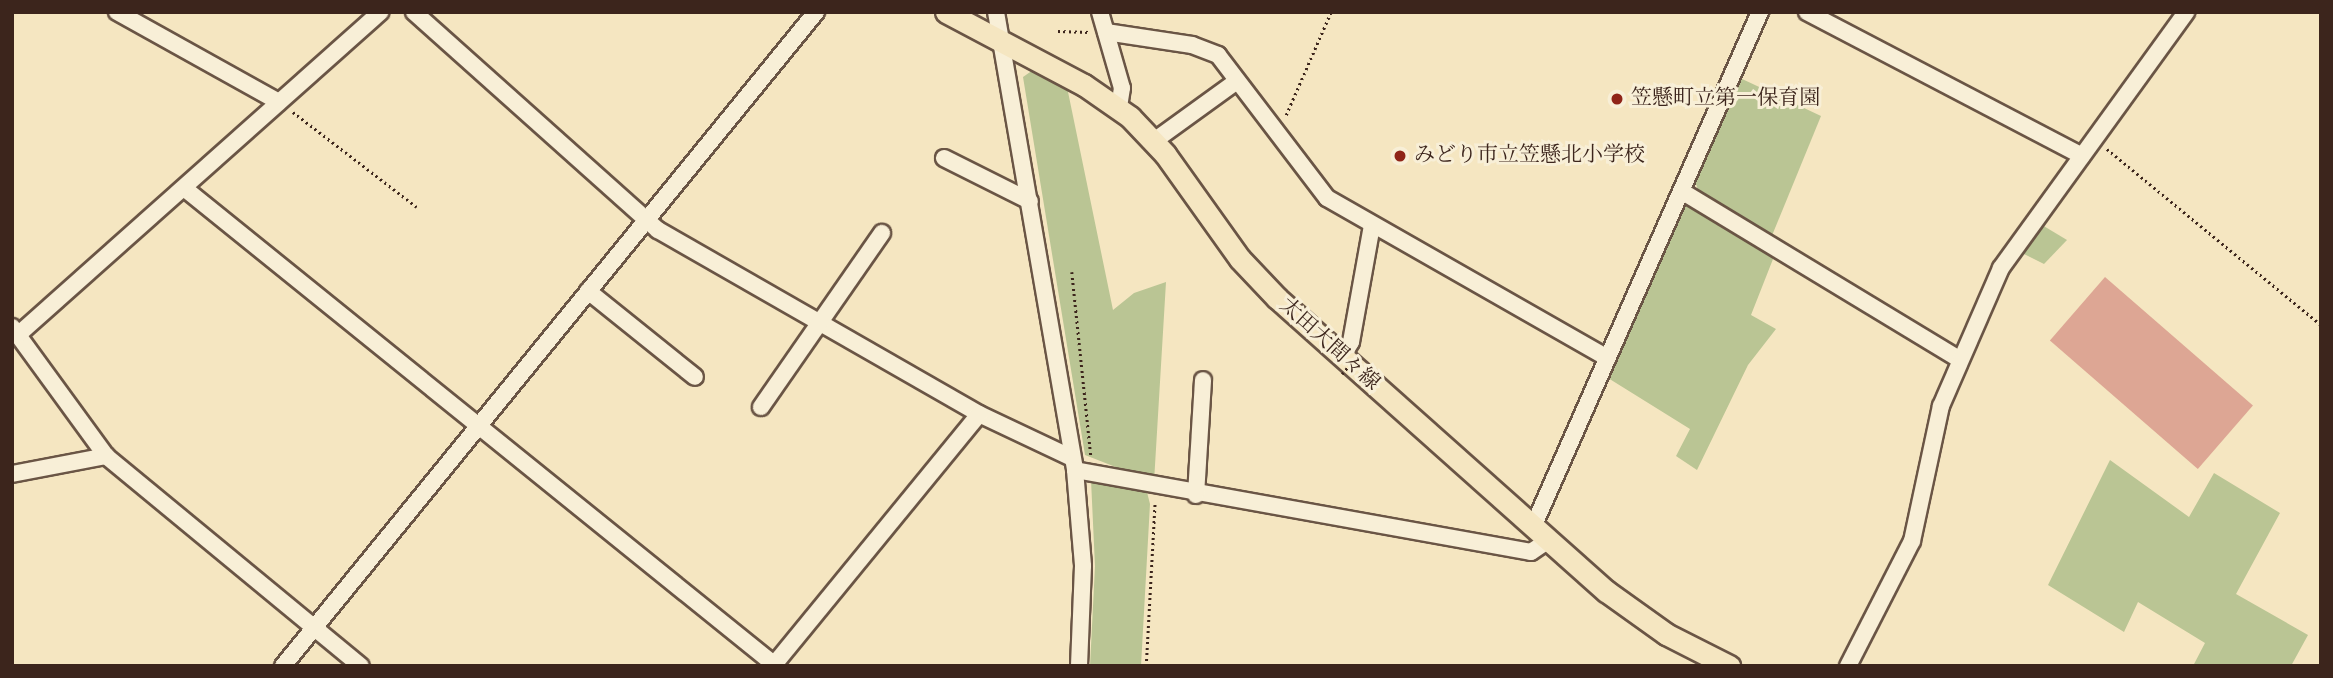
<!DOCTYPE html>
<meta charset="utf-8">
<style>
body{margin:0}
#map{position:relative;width:2333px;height:678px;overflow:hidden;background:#f5e6c1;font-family:Vollkorn,"Noto Serif JP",serif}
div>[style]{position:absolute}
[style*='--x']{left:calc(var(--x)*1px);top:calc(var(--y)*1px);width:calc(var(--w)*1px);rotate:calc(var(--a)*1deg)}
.green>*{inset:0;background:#bac594}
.building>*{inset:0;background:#dda694;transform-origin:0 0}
.path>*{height:2.5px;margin-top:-1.25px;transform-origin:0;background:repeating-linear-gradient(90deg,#3c251c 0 2px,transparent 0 5.5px)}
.roads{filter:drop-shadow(2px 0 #6a5545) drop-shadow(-2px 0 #6a5545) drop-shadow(0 2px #6a5545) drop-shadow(0 -2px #6a5545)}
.minor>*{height:16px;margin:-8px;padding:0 8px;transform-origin:8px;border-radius:8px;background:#f8efd7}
.major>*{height:21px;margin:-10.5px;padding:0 10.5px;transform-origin:10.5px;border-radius:10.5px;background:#f5e6c1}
.path-bridge>*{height:2.5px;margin-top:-1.25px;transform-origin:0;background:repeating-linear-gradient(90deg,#3c251c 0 2px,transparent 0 5.5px)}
.dots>*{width:19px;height:19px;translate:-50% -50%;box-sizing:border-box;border:4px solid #f8efd7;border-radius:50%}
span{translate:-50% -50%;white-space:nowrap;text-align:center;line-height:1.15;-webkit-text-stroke:6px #f8efd7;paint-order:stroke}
.poi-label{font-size:21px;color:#3c251c}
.left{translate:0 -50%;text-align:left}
.street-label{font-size:21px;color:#3c251c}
.frame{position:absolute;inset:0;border:14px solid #3c251c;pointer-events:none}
</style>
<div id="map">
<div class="green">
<i style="clip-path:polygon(1036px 68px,1067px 87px,1113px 310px,1134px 293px,1166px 282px,1154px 482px,1085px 455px,1023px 77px)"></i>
<i style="clip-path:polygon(1740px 78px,1821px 116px,1771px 238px,1699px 193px,1695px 181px)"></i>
<i style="clip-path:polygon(1691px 202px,1775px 254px,1751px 315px,1776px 329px,1748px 365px,1697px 470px,1676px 456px,1690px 429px,1608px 378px,1685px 203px)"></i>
<i style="clip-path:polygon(2042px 225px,2067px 240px,2044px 264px,2022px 253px)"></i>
<i style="clip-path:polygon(2110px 460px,2189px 517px,2214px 473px,2280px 513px,2236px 594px,2308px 635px,2291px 666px,2193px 666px,2205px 643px,2138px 602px,2124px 632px,2048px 585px)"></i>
<i style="clip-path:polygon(1091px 480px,1147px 492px,1150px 504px,1141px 666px,1090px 666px,1095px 566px)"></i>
</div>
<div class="building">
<i style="left:2105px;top:277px;width:196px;height:84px;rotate:41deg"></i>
</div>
<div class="path">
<i style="--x:1058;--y:31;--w:31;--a:2"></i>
<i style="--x:293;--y:112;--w:156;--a:37.5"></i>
<i style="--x:1286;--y:115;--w:112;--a:-66.4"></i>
<i style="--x:2107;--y:149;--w:277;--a:39.4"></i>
<i style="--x:1072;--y:272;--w:185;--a:84.1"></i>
<i style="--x:1146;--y:666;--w:164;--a:-86.9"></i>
</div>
<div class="roads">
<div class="minor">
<i style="--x:117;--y:12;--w:185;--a:29.1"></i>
<i style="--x:414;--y:12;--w:327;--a:41.8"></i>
<i style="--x:658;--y:230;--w:370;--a:29.8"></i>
<i style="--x:979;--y:414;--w:103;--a:25.3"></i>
<i style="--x:996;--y:12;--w:465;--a:80.2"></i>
<i style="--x:1075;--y:470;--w:96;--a:85.2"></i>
<i style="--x:1083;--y:566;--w:100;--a:92.3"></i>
<i style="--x:1100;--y:12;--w:79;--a:73.9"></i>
<i style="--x:1122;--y:88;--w:20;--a:99"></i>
<i style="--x:1807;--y:12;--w:310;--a:27.6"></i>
<i style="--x:1106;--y:32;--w:87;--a:8.6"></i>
<i style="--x:1192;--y:45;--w:28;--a:21"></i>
<i style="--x:1218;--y:55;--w:180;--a:52.7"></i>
<i style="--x:1327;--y:198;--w:323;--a:29.7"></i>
<i style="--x:1154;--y:141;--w:102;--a:-35.9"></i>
<i style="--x:944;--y:158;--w:96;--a:26.6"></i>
<i style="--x:184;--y:188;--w:761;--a:38.92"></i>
<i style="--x:1683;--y:192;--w:323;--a:31.2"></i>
<i style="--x:588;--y:291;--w:137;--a:38.8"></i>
<i style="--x:12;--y:327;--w:160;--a:53.9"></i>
<i style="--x:106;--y:456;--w:330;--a:39.5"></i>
<i style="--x:19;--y:334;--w:484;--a:-41.7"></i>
<i style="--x:1342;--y:357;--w:17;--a:-59"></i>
<i style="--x:1351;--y:342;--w:119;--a:-79.8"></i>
<i style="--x:761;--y:407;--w:212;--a:-55.2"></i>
<i style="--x:1075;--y:470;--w:463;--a:10.2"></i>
<i style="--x:1531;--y:552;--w:22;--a:-34"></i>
<i style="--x:12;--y:474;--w:96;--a:-10.8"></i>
<i style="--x:1196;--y:495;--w:115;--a:-86.5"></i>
<i style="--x:1533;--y:527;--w:563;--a:-66.21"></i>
<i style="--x:283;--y:666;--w:844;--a:-50.82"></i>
<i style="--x:773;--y:666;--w:325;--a:-50.7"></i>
<i style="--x:1848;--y:666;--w:140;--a:-62.9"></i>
<i style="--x:1912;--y:541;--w:138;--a:-77.9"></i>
<i style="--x:1941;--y:406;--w:150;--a:-66.5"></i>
<i style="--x:2001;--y:268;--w:316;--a:-54.1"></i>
</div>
<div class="major">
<i style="--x:946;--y:12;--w:156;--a:27.9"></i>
<i style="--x:1084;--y:85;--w:56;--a:34.8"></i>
<i style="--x:1130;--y:117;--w:51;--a:46.6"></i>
<i style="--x:1165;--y:154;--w:129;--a:54.5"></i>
<i style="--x:1240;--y:259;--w:54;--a:46.5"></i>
<i style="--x:1277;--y:298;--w:441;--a:41.7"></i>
<i style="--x:1606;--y:591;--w:74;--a:35.6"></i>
<i style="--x:1666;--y:634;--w:71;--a:26.9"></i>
</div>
</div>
<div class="path-bridge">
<i style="--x:1342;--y:374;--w:27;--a:-51"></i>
</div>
<div class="dots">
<i style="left:1617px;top:99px;background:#8f2418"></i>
<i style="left:1400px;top:156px;background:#8f2418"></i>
</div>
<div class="poi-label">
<span class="left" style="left:1631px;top:99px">笠懸町立第一保育園</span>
<span class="left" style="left:1414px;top:156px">みどり市立笠懸北小学校</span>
</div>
<div class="street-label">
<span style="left:1329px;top:345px;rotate:42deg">太田大間々線</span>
</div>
<div class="frame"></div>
</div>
